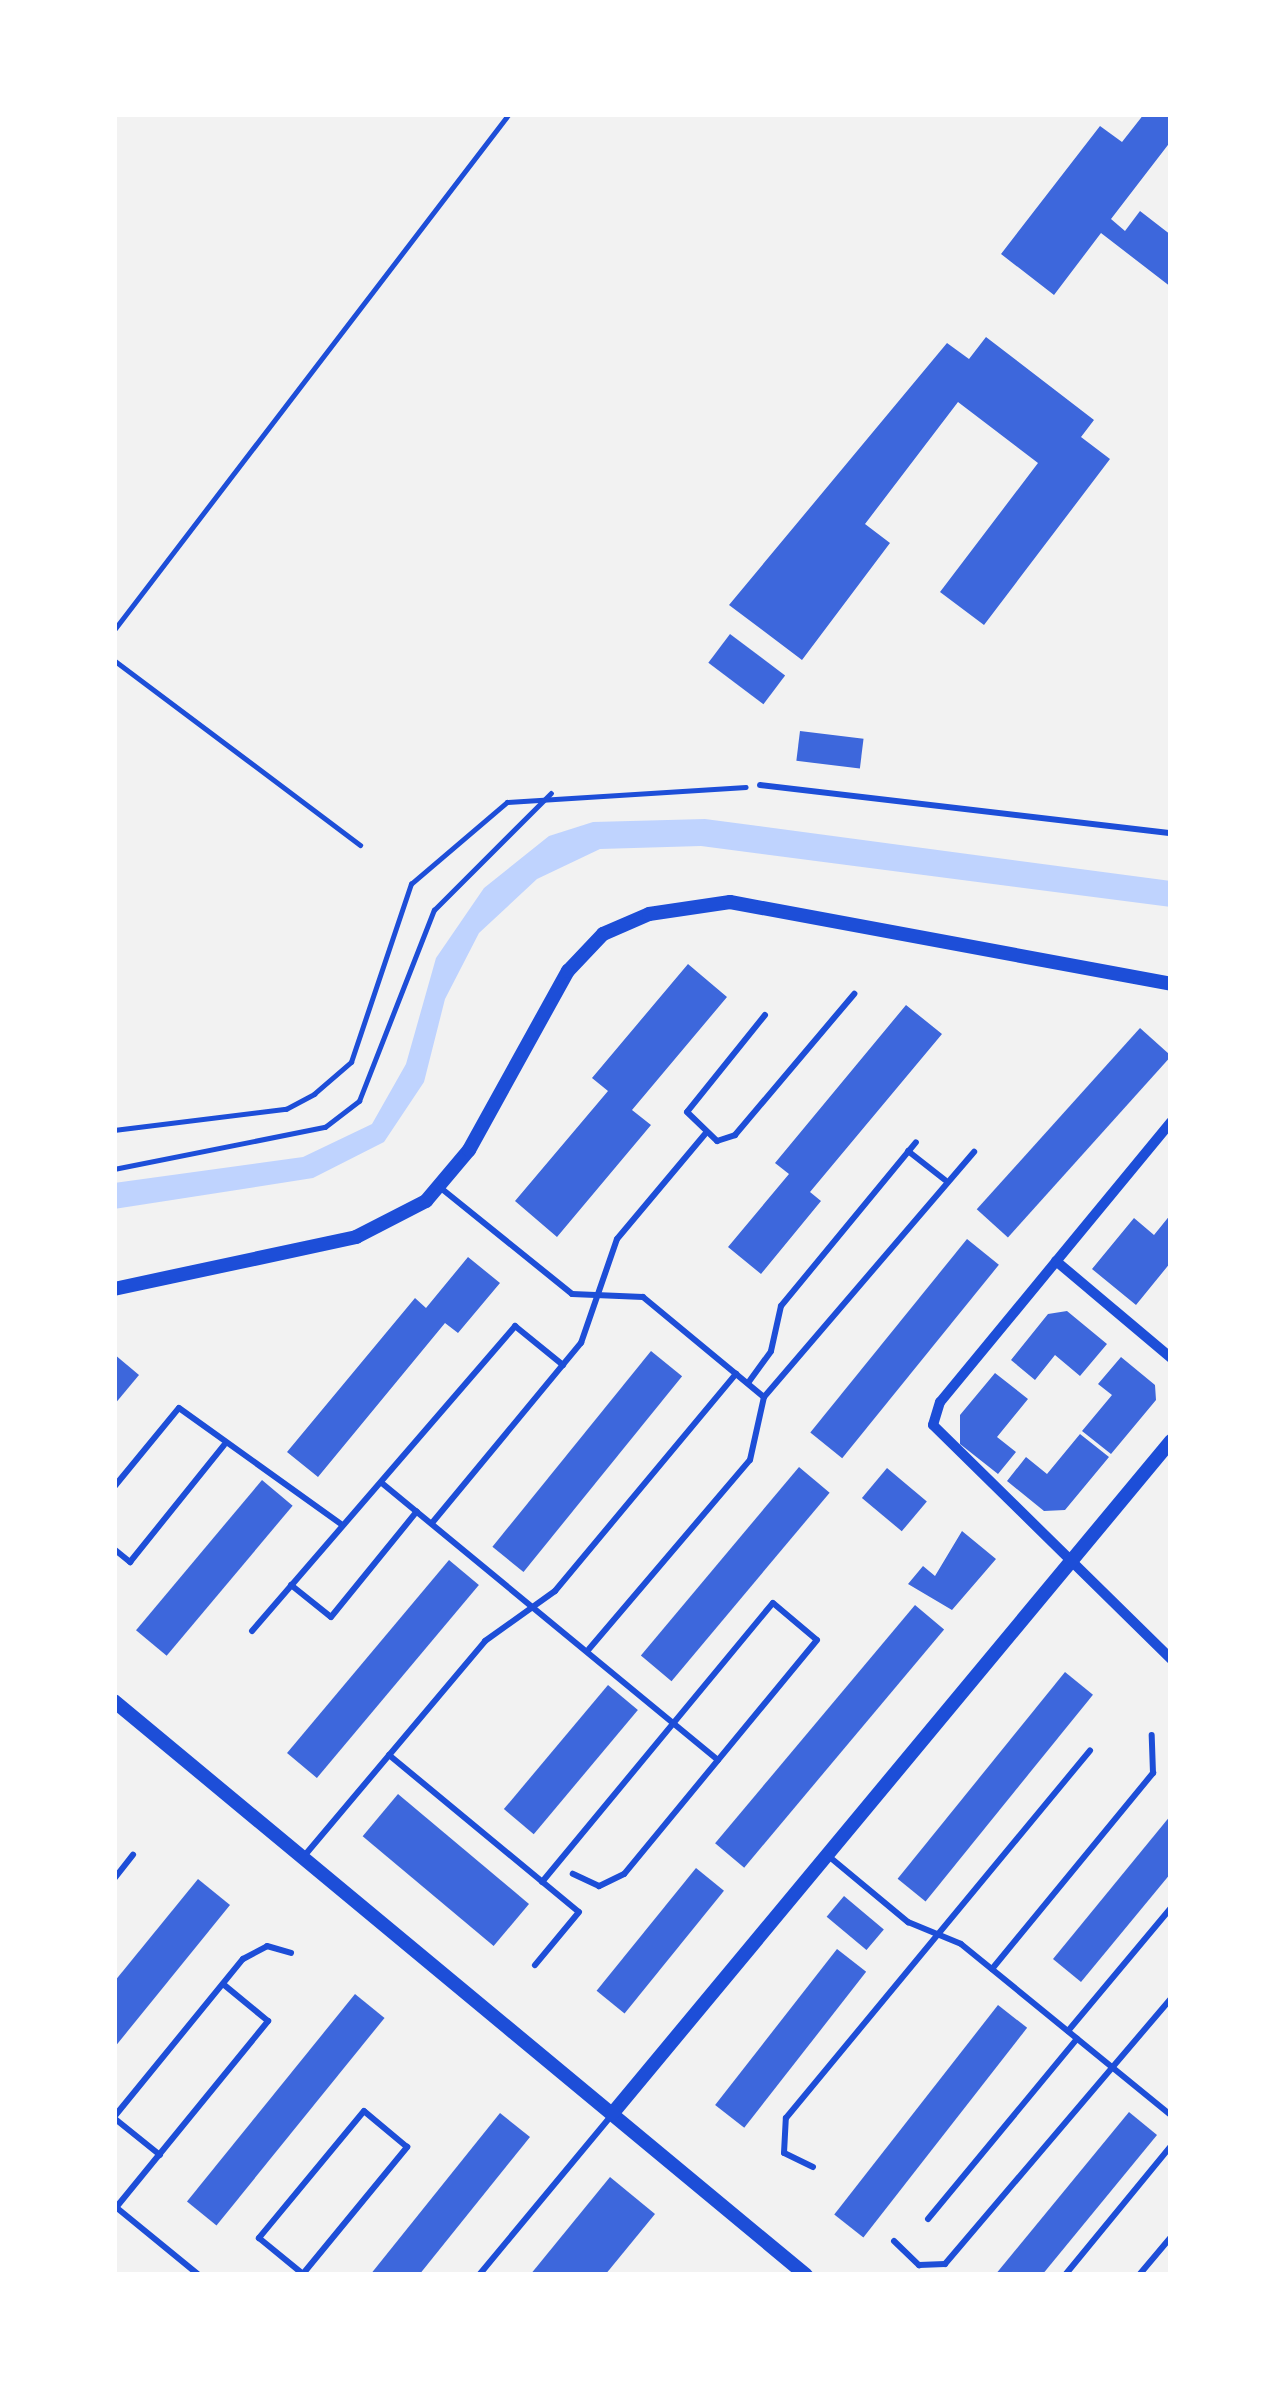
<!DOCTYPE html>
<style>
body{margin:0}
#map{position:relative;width:1285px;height:2389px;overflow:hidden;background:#f2f2f2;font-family:Helvetica,sans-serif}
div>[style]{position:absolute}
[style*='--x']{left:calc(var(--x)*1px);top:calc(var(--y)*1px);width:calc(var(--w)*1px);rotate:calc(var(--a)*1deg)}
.water>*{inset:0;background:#bfd3fe}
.building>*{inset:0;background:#3d67dc;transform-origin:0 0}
.path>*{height:4.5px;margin:-2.25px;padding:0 2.25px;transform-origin:2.25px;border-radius:2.25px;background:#1d4ed8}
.service>*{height:6px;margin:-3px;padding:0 3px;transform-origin:3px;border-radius:3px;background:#1d4ed8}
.minor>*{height:10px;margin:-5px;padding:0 5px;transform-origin:5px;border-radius:5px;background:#1d4ed8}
.tertiary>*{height:14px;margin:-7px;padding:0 7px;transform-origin:7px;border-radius:7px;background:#1d4ed8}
span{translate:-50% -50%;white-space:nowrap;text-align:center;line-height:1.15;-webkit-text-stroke:9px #fff;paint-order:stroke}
.frame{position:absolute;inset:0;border:117px solid #fff;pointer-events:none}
</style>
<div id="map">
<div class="water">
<i style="clip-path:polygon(705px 819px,1171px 881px,1171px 907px,701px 846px,600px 849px,537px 879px,479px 933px,445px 999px,424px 1082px,384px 1142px,313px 1178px,114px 1209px,114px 1183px,303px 1157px,372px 1124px,406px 1064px,436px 958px,484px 888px,549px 836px,593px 822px)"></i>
</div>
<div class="building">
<i style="clip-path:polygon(1144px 114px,1171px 114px,1171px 141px,1111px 219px,1125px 231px,1140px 211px,1171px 235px,1171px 287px,1101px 233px,1054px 295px,1001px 254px,1100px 126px,1122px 142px)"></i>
<i style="clip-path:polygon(986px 337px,1094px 420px,1081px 437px,1110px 459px,984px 625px,940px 592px,1038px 463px,958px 402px,865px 524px,890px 543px,802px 660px,729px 605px,947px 343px,969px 359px)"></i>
<i style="left:730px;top:634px;width:69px;height:36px;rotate:37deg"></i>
<i style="left:800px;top:731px;width:64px;height:30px;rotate:7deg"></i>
<i style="clip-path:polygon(688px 964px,727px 997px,632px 1110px,651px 1125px,557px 1237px,515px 1201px,608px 1091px,592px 1078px)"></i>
<i style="clip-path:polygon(906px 1005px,942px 1034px,810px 1192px,821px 1201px,761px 1274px,728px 1247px,789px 1174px,775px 1163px)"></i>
<i style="left:1140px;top:1028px;width:42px;height:244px;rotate:42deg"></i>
<i style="clip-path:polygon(1171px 1214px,1171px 1262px,1136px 1305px,1092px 1269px,1134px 1218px,1154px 1235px)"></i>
<i style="left:967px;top:1239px;width:41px;height:249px;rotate:39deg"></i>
<i style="clip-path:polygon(468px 1257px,500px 1283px,458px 1333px,445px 1323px,318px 1477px,287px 1452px,415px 1298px,426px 1308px)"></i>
<i style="clip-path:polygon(1067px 1311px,1107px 1344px,1080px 1376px,1055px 1355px,1035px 1380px,1011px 1360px,1048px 1314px)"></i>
<i style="left:651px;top:1351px;width:40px;height:252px;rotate:39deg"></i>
<i style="clip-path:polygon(114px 1354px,139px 1375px,114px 1405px)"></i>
<i style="clip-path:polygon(1121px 1357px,1155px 1385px,1156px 1400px,1111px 1454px,1082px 1431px,1112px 1395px,1098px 1384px)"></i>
<i style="clip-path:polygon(995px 1373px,1028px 1399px,997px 1437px,1016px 1452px,998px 1474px,960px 1444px,960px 1415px)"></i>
<i style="clip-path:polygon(1080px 1434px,1109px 1457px,1065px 1510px,1044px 1511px,1007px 1481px,1026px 1457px,1047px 1474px)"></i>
<i style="left:799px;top:1467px;width:40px;height:246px;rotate:40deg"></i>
<i style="left:887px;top:1468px;width:52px;height:39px;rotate:40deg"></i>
<i style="left:262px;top:1480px;width:40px;height:196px;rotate:40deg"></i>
<i style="clip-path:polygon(962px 1531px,996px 1559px,952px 1610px,908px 1584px,923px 1566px,935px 1576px)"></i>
<i style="left:449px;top:1560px;width:39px;height:252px;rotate:40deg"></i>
<i style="left:915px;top:1605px;width:38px;height:311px;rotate:40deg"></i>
<i style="left:1065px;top:1672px;width:36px;height:266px;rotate:39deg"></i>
<i style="left:608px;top:1685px;width:39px;height:162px;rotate:40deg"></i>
<i style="left:398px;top:1794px;width:171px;height:55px;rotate:40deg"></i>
<i style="clip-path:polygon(1171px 1815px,1171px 1873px,1081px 1982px,1053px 1959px)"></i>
<i style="left:696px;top:1868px;width:36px;height:158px;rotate:39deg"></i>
<i style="clip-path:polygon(198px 1879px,230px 1905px,114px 2048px,114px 1982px)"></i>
<i style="left:844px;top:1896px;width:52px;height:27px;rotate:40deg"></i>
<i style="left:837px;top:1949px;width:37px;height:198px;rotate:38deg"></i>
<i style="left:355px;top:1994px;width:38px;height:267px;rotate:39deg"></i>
<i style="left:998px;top:2005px;width:37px;height:266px;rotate:38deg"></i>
<i style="clip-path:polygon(1129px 2112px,1157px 2135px,1042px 2275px,995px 2275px)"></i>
<i style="clip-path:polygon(500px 2113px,530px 2137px,419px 2275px,370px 2275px)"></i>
<i style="clip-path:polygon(610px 2177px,655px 2214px,605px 2275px,530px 2275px)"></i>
</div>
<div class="path">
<i style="--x:114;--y:630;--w:650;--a:-52.57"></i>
<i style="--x:114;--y:660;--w:308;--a:36.9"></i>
<i style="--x:114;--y:1130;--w:173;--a:-7"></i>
<i style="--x:286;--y:1109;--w:32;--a:-28"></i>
<i style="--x:314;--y:1094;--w:49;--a:-40.9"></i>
<i style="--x:351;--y:1062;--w:188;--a:-71.4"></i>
<i style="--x:411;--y:884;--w:126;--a:-40.5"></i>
<i style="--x:507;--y:802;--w:239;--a:-3.6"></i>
<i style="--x:114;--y:1169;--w:215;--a:-11.3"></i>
<i style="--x:325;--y:1127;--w:43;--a:-37.4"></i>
<i style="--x:359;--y:1101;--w:205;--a:-68.6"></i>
<i style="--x:434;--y:910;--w:165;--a:-45"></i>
</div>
<div class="service">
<i style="--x:760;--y:785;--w:414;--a:6.7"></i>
<i style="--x:765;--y:1015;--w:124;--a:128.8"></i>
<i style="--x:687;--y:1112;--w:42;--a:44"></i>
<i style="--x:717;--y:1141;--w:19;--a:-18"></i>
<i style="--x:735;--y:1135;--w:185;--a:-49.8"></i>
<i style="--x:908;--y:1151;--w:47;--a:38.1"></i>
<i style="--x:442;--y:1189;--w:167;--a:38.9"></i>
<i style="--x:572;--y:1294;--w:71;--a:2.4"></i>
<i style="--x:643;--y:1297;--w:157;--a:39.6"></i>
<i style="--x:748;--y:1383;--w:39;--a:-54"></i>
<i style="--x:771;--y:1351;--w:46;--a:-77.5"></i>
<i style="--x:781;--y:1306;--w:212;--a:-50.5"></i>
<i style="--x:383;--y:1484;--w:434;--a:39.5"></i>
<i style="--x:114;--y:1487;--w:102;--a:-50.6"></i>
<i style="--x:179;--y:1408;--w:199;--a:35.6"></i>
<i style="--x:432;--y:1523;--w:234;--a:-50.4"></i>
<i style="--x:581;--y:1343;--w:110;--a:-70.9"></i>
<i style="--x:617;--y:1239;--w:137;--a:-50"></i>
<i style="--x:114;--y:1549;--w:21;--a:39"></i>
<i style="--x:130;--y:1562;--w:150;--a:-51.2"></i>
<i style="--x:291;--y:1585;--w:51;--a:38.7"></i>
<i style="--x:331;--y:1617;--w:136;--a:-50.9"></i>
<i style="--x:252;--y:1631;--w:403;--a:-49.2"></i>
<i style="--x:515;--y:1326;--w:62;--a:39.1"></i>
<i style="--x:589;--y:1649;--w:248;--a:-49.6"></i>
<i style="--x:750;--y:1460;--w:65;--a:-77.5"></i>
<i style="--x:764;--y:1397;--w:323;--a:-49.4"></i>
<i style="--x:389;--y:1755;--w:246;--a:39.6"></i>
<i style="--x:579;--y:1912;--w:69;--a:129.7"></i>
<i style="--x:826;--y:1854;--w:107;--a:39.7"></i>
<i style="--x:908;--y:1922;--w:57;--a:22.5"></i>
<i style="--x:961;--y:1944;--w:271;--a:39.2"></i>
<i style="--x:305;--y:1855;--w:280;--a:-49.9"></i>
<i style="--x:485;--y:1641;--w:86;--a:-35.5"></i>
<i style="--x:555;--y:1591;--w:283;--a:-50.2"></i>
<i style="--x:114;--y:1879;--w:31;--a:-52"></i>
<i style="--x:542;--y:1882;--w:362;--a:-50.4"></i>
<i style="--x:773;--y:1603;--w:57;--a:40.1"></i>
<i style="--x:817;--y:1640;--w:303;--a:129.5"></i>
<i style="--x:624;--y:1874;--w:28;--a:154"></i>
<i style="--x:599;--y:1886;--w:29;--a:-155"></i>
<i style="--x:992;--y:1969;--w:254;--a:-50.6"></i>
<i style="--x:1153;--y:1773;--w:38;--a:-92"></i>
<i style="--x:1068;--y:2031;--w:160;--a:-50.1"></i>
<i style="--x:114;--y:2117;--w:204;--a:-50.8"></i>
<i style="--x:243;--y:1959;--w:27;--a:-28"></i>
<i style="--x:267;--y:1946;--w:25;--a:16"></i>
<i style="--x:114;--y:2118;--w:59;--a:38.8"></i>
<i style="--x:813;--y:2167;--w:32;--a:-154"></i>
<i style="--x:784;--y:2153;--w:35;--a:-87"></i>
<i style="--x:786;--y:2118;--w:477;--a:-50.4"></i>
<i style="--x:117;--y:2208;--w:106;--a:39.3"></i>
<i style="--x:114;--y:2210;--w:244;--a:-50.8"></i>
<i style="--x:268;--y:2021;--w:58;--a:-140.6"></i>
<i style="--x:928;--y:2219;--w:234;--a:-50.4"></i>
<i style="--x:894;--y:2241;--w:35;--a:44"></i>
<i style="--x:919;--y:2265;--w:26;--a:-2"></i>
<i style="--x:945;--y:2264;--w:349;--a:-49.6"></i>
<i style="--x:302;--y:2275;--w:166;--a:-50.6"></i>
<i style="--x:407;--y:2147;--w:56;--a:-140.1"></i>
<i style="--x:364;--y:2111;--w:165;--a:129.6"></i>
<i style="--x:259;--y:2238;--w:57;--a:39.3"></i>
<i style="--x:479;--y:2275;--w:207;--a:-50.3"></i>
<i style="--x:1065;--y:2275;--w:167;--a:-50.6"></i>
<i style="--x:1139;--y:2275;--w:50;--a:-49.9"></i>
</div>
<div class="minor">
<i style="--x:1171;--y:1122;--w:363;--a:129.5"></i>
<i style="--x:940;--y:1402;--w:24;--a:107"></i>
<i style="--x:933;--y:1425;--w:334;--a:44.5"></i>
<i style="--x:1056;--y:1261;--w:150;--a:40.1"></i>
</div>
<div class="tertiary">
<i style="--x:114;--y:1289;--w:248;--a:-12.1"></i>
<i style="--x:356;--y:1237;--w:79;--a:-27.2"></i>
<i style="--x:426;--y:1201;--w:67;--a:-49.9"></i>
<i style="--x:469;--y:1150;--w:205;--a:-61.1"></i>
<i style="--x:568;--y:971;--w:51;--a:-46.6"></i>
<i style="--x:603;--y:934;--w:50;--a:-23.5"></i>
<i style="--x:649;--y:914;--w:82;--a:-8.4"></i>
<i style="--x:730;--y:902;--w:449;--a:10.5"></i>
<i style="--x:114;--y:1701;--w:899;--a:39.68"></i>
<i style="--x:612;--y:2114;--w:875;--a:-50.29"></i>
</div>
<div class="frame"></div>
</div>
